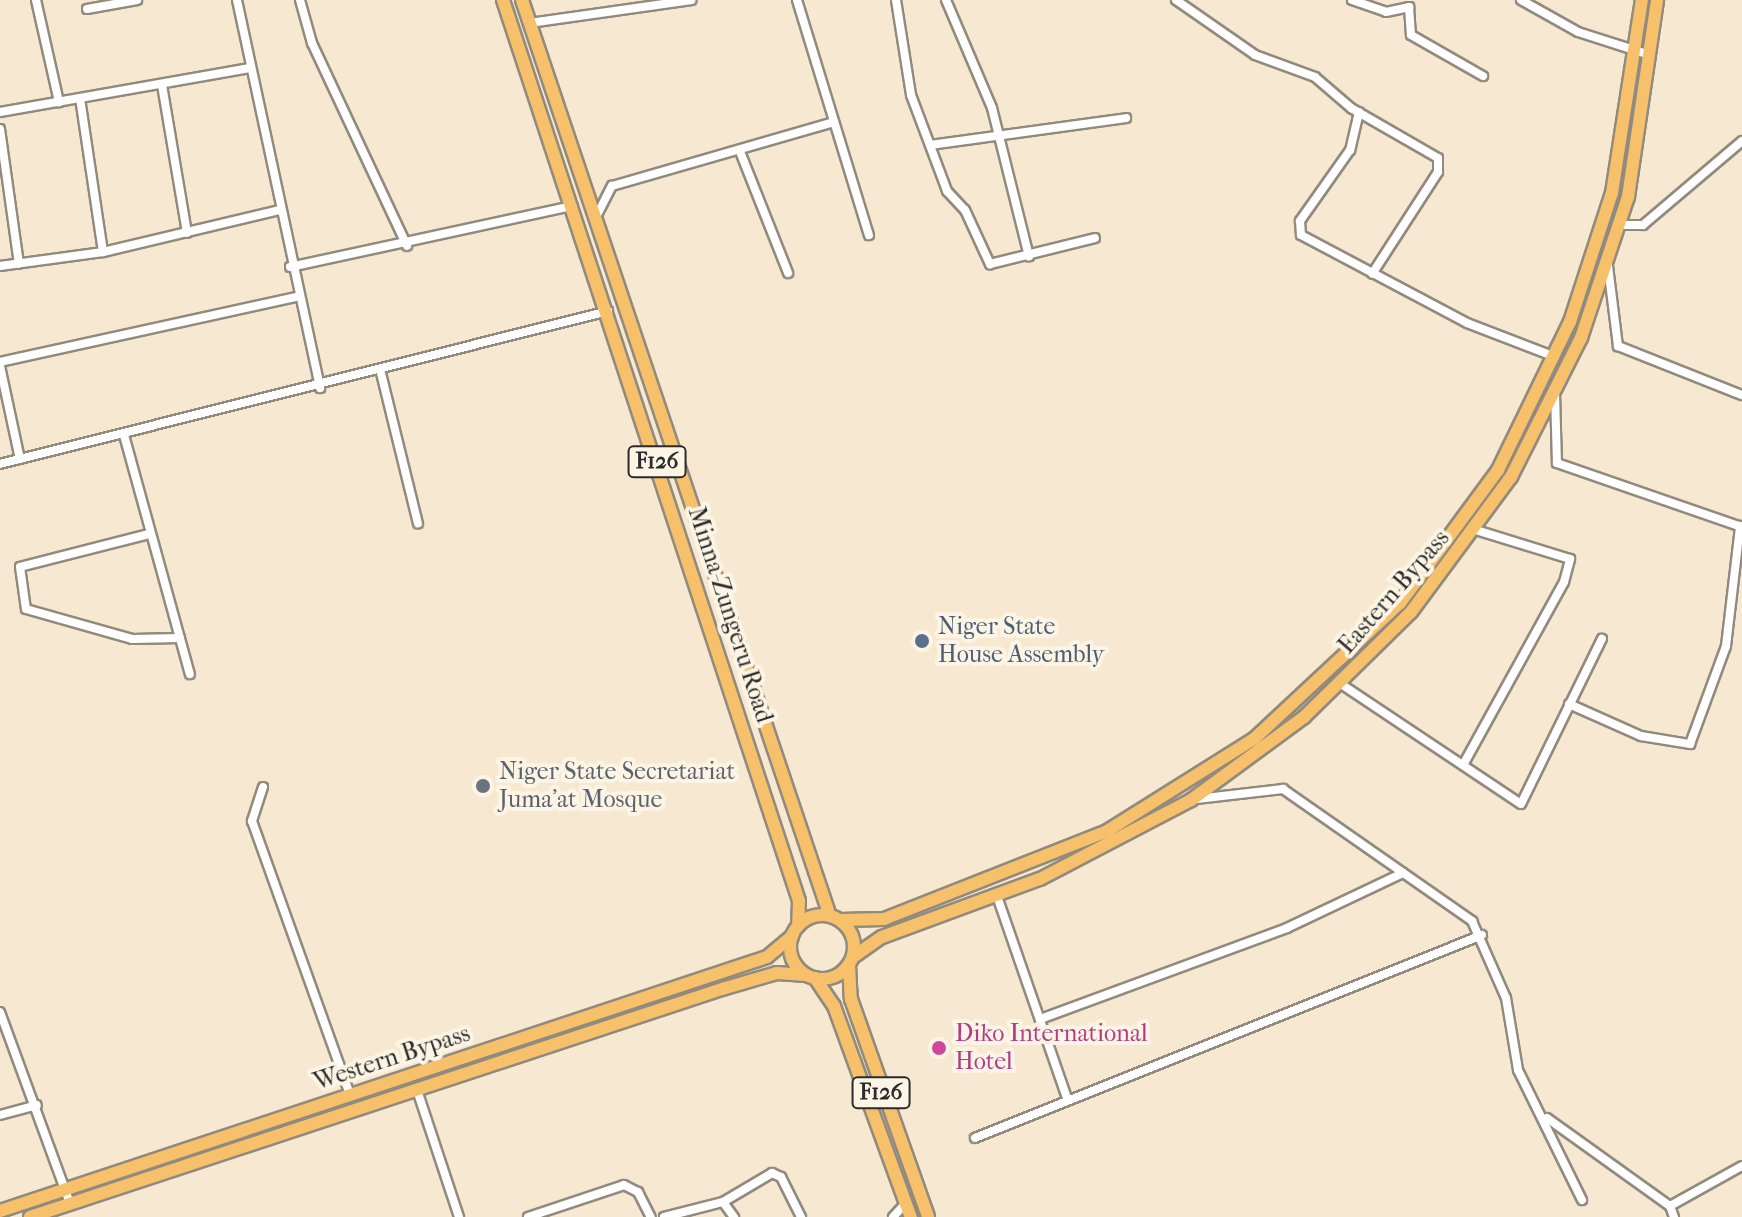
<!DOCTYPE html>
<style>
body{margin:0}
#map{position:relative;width:1742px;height:1217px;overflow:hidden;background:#f7e9d1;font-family:"IM FELL French Canon",serif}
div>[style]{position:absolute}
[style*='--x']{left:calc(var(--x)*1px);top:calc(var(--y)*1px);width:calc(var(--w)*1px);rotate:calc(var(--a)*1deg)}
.roads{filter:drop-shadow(2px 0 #918a7e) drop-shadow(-2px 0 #918a7e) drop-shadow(0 2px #918a7e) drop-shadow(0 -2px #918a7e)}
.minor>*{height:8px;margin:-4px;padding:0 4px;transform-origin:4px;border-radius:4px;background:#fff}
.primary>*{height:12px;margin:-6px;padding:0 6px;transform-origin:6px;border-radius:6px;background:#f7c06b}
.primary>.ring{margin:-6px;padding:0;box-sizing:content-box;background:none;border:12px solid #f7c06b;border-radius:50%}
.dots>*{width:22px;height:22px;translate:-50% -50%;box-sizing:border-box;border:4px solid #fcf5e5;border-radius:50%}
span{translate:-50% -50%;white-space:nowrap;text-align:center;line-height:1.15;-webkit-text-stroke:8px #fcf5e5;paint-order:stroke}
.shield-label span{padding:2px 6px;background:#fcf5e5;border:2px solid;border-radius:6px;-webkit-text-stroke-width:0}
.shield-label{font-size:22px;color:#2b2b2b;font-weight:700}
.street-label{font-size:24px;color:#2b2b2b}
.service-label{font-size:24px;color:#4e5e75}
.left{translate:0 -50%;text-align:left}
.worship-label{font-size:24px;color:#5b616d}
.hotel-label{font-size:24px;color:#b23c85}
</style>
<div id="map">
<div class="roads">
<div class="minor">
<i style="--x:36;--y:0;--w:105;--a:77.3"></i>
<i style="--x:237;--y:0;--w:397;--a:77.9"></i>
<i style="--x:300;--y:0;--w:45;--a:74.4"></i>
<i style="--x:312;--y:43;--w:224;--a:64.9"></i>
<i style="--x:797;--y:0;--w:246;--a:73"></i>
<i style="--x:896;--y:0;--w:96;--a:81"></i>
<i style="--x:911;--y:95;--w:103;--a:69.4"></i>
<i style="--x:947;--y:191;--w:26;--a:47"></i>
<i style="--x:965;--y:210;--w:60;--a:65.2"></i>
<i style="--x:990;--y:264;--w:108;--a:-13.9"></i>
<i style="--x:946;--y:0;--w:117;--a:66.9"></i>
<i style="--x:992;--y:108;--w:153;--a:76"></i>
<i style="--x:1176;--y:0;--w:96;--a:34.8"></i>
<i style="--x:1255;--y:55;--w:64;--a:20.1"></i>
<i style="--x:1315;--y:77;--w:48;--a:40.7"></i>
<i style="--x:1351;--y:108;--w:100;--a:29.9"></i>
<i style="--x:1438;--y:158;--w:14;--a:90"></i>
<i style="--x:1438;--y:172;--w:121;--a:122.9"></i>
<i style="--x:1352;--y:0;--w:36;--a:19"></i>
<i style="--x:1386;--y:12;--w:24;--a:-12"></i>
<i style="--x:1409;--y:7;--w:28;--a:86"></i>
<i style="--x:1411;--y:35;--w:83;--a:29.7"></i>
<i style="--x:1521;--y:0;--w:65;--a:29.3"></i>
<i style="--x:1578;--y:32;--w:76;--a:17.7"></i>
<i style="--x:87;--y:9;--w:51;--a:-10.2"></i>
<i style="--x:530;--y:23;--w:163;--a:-8.1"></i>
<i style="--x:162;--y:85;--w:150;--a:80.4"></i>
<i style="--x:80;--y:98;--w:156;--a:81.5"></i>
<i style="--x:0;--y:112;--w:254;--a:-10"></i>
<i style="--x:1359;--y:112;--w:39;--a:103"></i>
<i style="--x:1350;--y:150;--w:87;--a:125.2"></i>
<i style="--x:1300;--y:221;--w:14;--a:86"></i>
<i style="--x:1301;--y:235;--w:188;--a:27.9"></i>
<i style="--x:1467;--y:323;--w:94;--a:21.1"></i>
<i style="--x:0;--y:129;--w:136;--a:82"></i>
<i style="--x:930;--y:145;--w:198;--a:-7.8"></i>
<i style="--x:741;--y:154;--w:128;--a:68.4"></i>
<i style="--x:597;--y:215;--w:33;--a:-63"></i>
<i style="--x:612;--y:186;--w:227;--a:-16.1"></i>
<i style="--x:1621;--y:225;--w:22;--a:0"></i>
<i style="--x:1643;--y:225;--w:130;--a:-40.3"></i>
<i style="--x:0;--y:266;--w:104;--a:-7.7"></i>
<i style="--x:103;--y:252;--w:181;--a:-13.4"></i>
<i style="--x:1608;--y:266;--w:81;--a:82.9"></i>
<i style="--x:1618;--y:346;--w:133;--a:21.6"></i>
<i style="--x:290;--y:267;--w:289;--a:-12.2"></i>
<i style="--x:0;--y:362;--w:303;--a:-12.4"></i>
<i style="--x:0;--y:366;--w:95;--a:77.9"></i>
<i style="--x:381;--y:373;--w:155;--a:76.2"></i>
<i style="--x:1555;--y:393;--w:70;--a:88.4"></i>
<i style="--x:1557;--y:463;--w:196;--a:19.1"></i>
<i style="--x:124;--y:435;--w:248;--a:74.6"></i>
<i style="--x:0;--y:464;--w:627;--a:-14.12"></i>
<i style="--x:149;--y:534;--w:133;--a:165.7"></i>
<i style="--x:20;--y:567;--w:42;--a:81.9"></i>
<i style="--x:26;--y:609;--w:110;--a:15.8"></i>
<i style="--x:132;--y:639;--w:48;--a:-1.2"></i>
<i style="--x:1341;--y:684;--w:216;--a:33.7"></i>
<i style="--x:1521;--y:804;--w:184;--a:-63.9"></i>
<i style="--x:1569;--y:704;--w:79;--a:24"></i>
<i style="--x:1641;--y:736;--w:50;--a:9.3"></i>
<i style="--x:1690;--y:744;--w:104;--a:-69.8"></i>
<i style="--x:1726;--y:646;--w:121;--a:-83.3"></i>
<i style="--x:1463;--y:765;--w:209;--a:-61.1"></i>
<i style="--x:1564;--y:582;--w:24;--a:-75"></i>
<i style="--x:1570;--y:559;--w:98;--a:-162.9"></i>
<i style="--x:263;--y:787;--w:36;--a:108"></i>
<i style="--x:252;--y:821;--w:291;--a:70.3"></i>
<i style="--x:1196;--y:799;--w:88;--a:-6.6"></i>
<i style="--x:1283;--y:789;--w:231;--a:34.9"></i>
<i style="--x:1472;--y:921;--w:84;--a:66.2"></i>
<i style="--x:1506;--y:998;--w:73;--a:80.5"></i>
<i style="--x:1518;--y:1070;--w:145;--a:63.8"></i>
<i style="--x:997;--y:896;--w:211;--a:70.9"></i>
<i style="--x:0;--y:1012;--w:203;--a:69.9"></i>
<i style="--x:1040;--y:1019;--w:263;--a:-20.2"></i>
<i style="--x:1287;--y:928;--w:128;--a:-25.4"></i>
<i style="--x:417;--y:1090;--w:134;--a:71.7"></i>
<i style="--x:0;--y:1115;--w:38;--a:-15"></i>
<i style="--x:1547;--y:1118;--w:151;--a:35.6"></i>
<i style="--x:1670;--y:1206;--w:12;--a:70"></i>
<i style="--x:975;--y:1138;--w:546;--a:-21.82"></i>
<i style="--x:723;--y:1202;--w:19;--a:54"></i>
<i style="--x:1670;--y:1206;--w:82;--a:-29.1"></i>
<i style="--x:528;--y:1217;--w:101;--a:-18.4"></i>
<i style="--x:624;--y:1185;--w:16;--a:27"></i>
<i style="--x:638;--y:1192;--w:28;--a:63"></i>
<i style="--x:664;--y:1217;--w:61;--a:-14.3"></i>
<i style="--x:723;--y:1202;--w:57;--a:-30.6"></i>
<i style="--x:772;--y:1173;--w:10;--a:24"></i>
<i style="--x:781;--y:1177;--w:45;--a:63.4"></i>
<i style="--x:893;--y:1217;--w:18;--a:-47"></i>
</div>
<div class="primary">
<i style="--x:503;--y:0;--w:948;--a:71.81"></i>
<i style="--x:799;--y:901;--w:25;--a:92"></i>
<i style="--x:522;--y:0;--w:966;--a:71.42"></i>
<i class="ring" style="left:790px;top:915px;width:52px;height:52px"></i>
<i style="--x:840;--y:920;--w:44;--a:-1.3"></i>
<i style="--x:884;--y:919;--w:240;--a:-21.5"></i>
<i style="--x:1107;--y:831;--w:175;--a:-32.1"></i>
<i style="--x:1255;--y:738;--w:198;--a:-43"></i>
<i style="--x:1400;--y:603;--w:165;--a:-53.6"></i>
<i style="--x:1498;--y:470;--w:165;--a:-64.1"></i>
<i style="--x:1570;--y:322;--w:136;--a:-72"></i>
<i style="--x:1612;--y:193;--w:195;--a:-81.2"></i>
<i style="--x:853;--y:957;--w:35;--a:-35"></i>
<i style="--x:882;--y:937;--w:168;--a:-20.2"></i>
<i style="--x:1040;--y:879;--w:170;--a:-27.6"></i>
<i style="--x:1191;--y:800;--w:140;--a:-36.3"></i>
<i style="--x:1304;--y:717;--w:150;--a:-44.5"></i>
<i style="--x:1411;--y:612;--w:168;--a:-53.5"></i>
<i style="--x:1511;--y:477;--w:156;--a:-63.3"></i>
<i style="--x:1581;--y:338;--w:149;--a:-71.6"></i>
<i style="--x:1628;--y:197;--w:199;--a:-81.6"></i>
<i style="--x:849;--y:965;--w:34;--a:87"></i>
<i style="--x:851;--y:999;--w:231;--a:70.5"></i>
<i style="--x:815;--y:978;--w:34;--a:56"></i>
<i style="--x:834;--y:1006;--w:225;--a:70"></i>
<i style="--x:0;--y:1211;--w:808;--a:-18.32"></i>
<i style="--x:767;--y:957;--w:33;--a:-40"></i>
<i style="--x:30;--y:1217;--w:729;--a:-18.24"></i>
<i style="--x:722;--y:989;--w:57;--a:-16.2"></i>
<i style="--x:777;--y:973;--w:29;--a:4"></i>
</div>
</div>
<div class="dots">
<i style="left:922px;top:641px;background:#5c6f8a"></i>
<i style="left:483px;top:786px;background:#6b7280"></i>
<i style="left:939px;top:1048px;background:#d1479c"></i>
</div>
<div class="shield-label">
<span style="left:657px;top:462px">F126</span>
<span style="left:881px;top:1093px">F126</span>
</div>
<div class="street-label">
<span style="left:1394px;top:592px;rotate:-49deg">Eastern Bypass</span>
<span style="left:730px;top:615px;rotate:72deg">Minna-Zungeru Road</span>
<span style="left:392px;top:1058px;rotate:-18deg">Western Bypass</span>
</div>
<div class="service-label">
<span class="left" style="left:938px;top:641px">Niger State<br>House Assembly</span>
</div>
<div class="worship-label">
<span class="left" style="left:499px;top:786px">Niger State Secretariat<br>Juma'at Mosque</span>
</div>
<div class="hotel-label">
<span class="left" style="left:955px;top:1048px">Diko International<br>Hotel</span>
</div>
</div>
